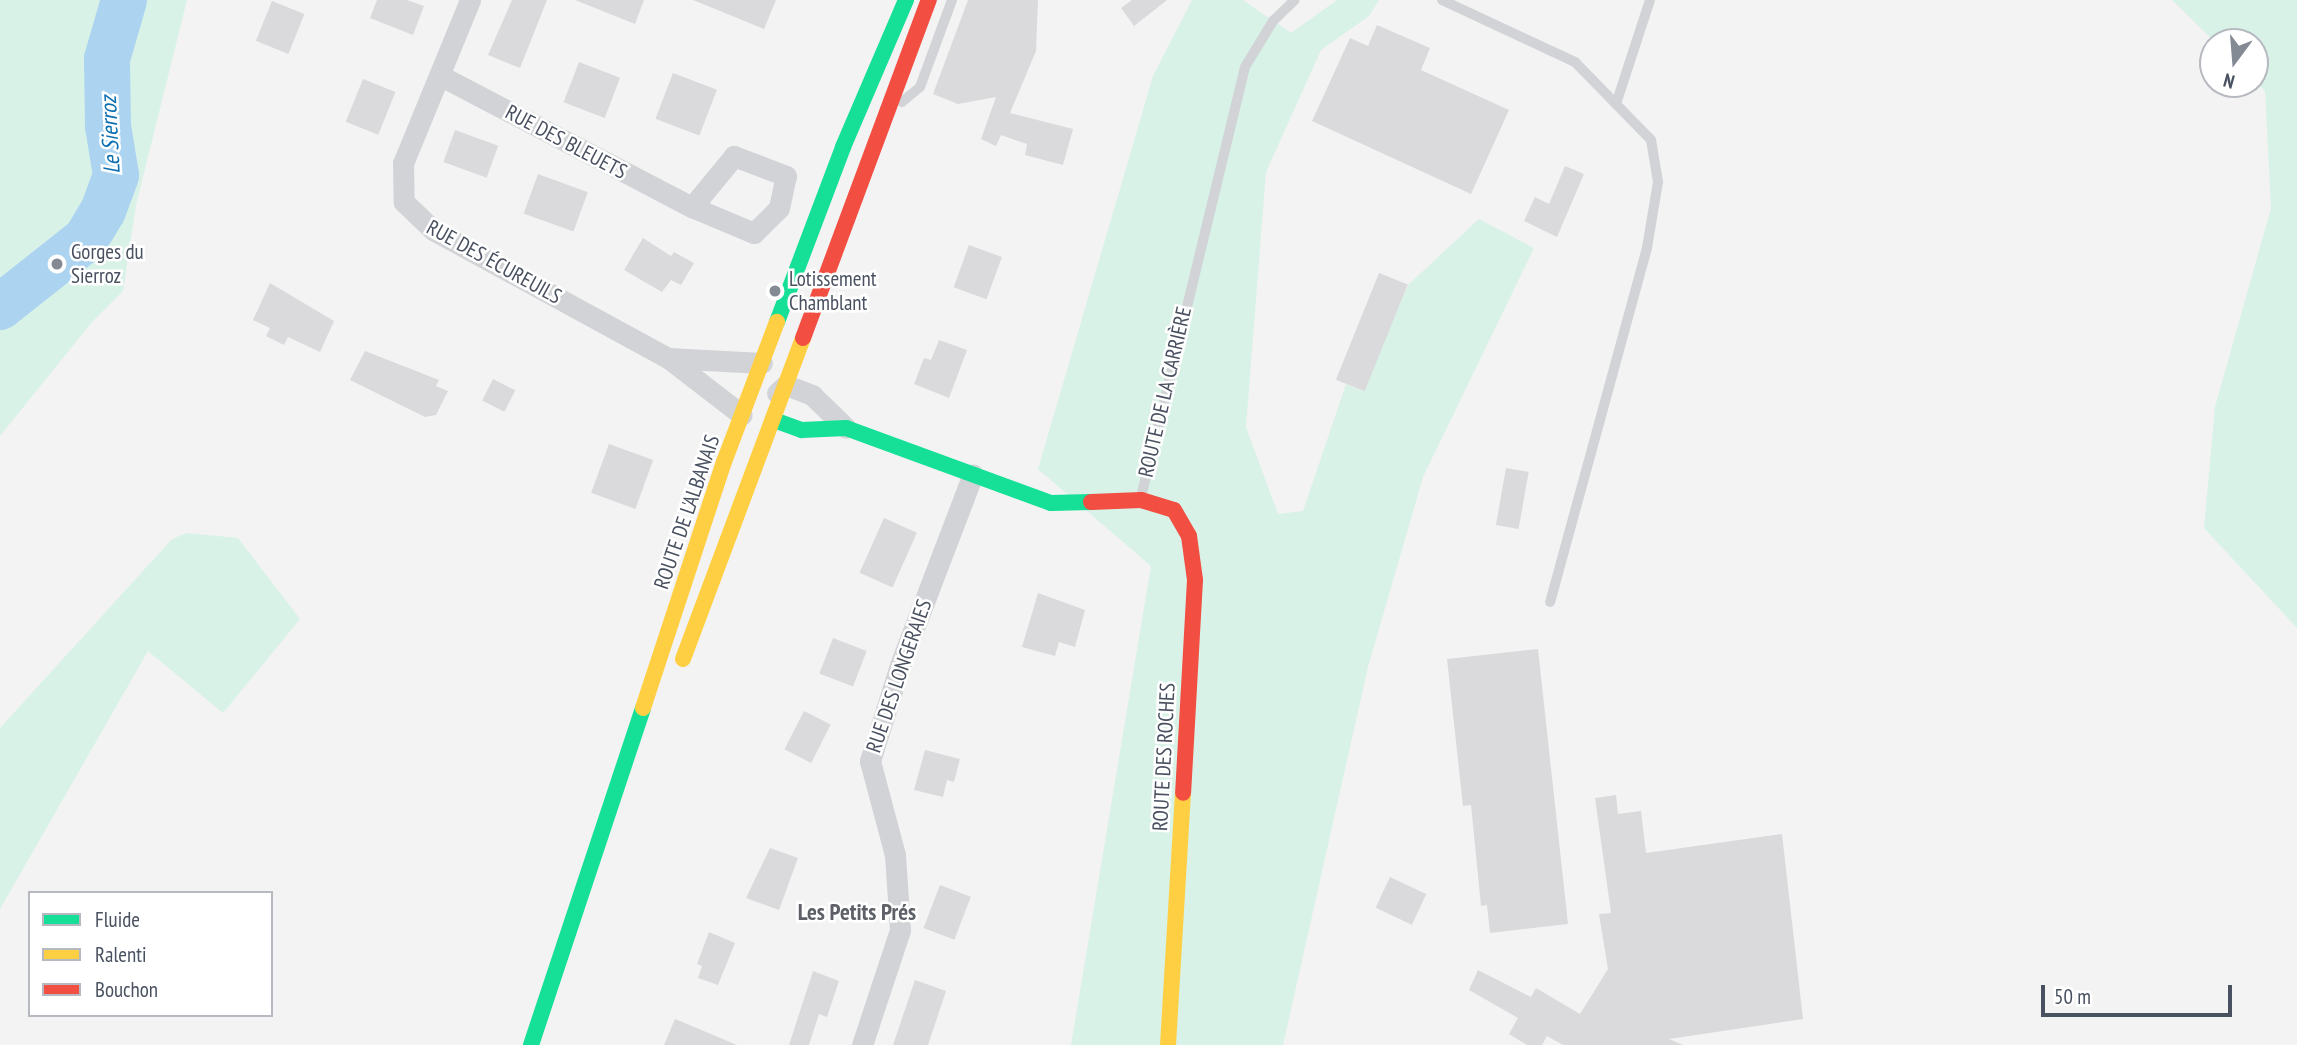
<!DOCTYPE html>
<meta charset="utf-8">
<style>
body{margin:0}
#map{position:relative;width:2297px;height:1045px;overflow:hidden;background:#f3f3f3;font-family:"PT Sans Narrow",sans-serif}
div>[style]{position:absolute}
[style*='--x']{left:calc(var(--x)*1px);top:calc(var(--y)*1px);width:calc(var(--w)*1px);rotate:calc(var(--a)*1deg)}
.green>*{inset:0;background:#d8f2e7}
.river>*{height:46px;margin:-23px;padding:0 23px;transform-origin:23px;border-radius:23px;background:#acd4f0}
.building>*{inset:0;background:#dadadc;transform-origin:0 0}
.lane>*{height:10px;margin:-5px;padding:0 5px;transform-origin:5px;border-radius:5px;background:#d1d3d6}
.street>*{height:21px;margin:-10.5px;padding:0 10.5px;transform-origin:10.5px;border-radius:10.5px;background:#d1d3d6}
.fast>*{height:16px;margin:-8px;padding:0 8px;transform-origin:8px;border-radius:8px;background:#16e098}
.slow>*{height:16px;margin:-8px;padding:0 8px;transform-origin:8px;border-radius:8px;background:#ffcf43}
.jam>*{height:16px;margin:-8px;padding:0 8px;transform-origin:8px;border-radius:8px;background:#f24e42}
.dots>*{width:19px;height:19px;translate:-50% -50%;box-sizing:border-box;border:4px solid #fff;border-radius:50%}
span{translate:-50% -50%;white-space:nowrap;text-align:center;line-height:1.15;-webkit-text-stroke:5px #fff;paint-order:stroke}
.street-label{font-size:21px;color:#495160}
.poi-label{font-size:21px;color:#495160}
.left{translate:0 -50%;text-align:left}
.water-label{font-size:23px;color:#0b6eb1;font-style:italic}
.neighbourhood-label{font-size:23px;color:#5e6067;font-weight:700}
.legend{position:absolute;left:28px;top:891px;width:245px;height:126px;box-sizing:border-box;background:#fff;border:2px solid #b6b9bf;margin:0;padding:9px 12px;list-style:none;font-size:21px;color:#495160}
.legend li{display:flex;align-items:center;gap:14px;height:35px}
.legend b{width:35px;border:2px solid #b6b9bf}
.north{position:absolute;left:2199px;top:28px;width:70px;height:70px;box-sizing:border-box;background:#fff;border:2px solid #b6b9bf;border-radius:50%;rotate:196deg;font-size:19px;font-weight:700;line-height:28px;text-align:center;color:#495160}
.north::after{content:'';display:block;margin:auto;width:24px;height:32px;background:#848a93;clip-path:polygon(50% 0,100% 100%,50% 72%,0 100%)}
.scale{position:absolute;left:2041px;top:985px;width:191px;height:32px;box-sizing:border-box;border:4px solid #495160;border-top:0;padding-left:9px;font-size:21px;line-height:24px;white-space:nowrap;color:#495160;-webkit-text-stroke:5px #fff;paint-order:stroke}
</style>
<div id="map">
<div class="green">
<i style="clip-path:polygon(0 0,187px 0,136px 205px,123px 291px,92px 322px,0 436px)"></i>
<i style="clip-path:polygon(1192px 0,1243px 0,1291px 33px,1337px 0,1379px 0,1369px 16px,1321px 50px,1266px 172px,1246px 427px,1278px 514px,1303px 511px,1346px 384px,1362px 391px,1408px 285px,1479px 219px,1534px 248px,1423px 477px,1368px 667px,1283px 1045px,1071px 1045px,1151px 566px,1038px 469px,1153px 76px)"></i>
<i style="clip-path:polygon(2172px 0,2297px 0,2297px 628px,2204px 528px,2215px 407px,2271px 208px,2265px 91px,2255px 81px,2255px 42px,2215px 42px)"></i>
<i style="clip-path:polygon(187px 533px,238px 538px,300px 619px,223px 713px,148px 651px,0 909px,0 728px,172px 539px)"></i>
</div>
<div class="river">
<i style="--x:0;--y:307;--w:110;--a:-38.3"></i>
<i style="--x:86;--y:239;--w:33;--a:-59"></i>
<i style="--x:103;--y:211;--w:38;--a:-70"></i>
<i style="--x:116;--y:175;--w:50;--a:-99.3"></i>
<i style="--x:108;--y:126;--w:67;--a:-90.9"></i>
<i style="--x:107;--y:59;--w:61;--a:-73.9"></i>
</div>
<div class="building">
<i style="clip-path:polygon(377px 0,407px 0,424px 6px,413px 35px,370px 18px)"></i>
<i style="clip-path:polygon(512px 0,547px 0,520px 68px,488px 55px)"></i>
<i style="clip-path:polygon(575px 0,644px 0,635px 24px)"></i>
<i style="clip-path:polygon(693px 0,776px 0,764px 29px)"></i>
<i style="clip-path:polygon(968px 0,1038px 0,1036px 51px,1010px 113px,1073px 129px,1063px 165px,1025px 155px,1027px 144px,1001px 135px,996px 146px,981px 139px,996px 97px,958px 104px,933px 94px)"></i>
<i style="clip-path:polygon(1132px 0,1167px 0,1134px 26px,1121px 8px)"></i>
<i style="left:272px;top:1px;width:35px;height:43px;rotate:22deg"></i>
<i style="clip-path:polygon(1377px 25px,1430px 48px,1421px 70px,1509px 110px,1471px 194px,1312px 121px,1350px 38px,1368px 46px)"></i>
<i style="left:579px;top:62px;width:44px;height:43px;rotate:21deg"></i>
<i style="left:673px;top:73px;width:47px;height:49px;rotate:21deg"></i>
<i style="left:363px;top:79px;width:35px;height:46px;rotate:22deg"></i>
<i style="left:455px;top:130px;width:46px;height:34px;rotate:20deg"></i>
<i style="clip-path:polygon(1565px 166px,1584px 174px,1557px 237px,1524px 221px,1535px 197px,1549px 204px)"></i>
<i style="left:538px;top:174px;width:53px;height:42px;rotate:20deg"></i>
<i style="clip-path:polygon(643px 238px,671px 256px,674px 252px,694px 263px,681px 285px,671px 280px,662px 292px,624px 270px)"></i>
<i style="left:969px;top:245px;width:35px;height:45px;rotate:20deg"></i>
<i style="left:1379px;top:273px;width:31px;height:115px;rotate:22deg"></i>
<i style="clip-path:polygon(270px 283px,334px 321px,320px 352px,288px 337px,284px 345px,266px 336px,270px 328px,253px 320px)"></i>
<i style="clip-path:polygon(939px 340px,967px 350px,949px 398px,914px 384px,924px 358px,931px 360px)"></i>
<i style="clip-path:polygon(365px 351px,439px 380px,436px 386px,448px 391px,436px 415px,425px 417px,350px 380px)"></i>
<i style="left:493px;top:379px;width:25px;height:24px;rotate:27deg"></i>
<i style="left:609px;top:444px;width:47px;height:52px;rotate:20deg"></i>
<i style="left:1506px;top:468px;width:23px;height:58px;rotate:10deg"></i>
<i style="left:884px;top:518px;width:36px;height:60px;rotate:24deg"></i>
<i style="clip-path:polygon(1038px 593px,1085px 610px,1075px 647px,1059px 642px,1055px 656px,1022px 647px)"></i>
<i style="left:833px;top:638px;width:36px;height:38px;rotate:21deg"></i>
<i style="clip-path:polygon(1538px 649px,1568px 924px,1490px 933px,1487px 905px,1481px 906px,1471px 805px,1463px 806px,1447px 659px)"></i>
<i style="left:804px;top:711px;width:30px;height:43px;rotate:27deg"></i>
<i style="clip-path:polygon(925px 750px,960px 759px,954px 782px,947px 780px,943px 797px,914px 790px)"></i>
<i style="clip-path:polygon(1616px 795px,1618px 814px,1641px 811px,1646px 853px,1782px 834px,1803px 1019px,1669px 1039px,1683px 1045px,1563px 1045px,1547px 1036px,1542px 1045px,1527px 1045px,1509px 1034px,1518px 1018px,1469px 990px,1478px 970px,1531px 997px,1536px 988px,1580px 1014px,1608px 969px,1599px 914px,1611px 913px,1595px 798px)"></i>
<i style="clip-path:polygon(770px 848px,798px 858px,779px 910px,746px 898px)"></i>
<i style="left:1390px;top:877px;width:40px;height:34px;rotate:25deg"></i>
<i style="left:940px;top:885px;width:33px;height:46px;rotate:21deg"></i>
<i style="clip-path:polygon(709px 932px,735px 943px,718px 985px,698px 978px,702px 966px,697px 964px)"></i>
<i style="clip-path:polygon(813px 971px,839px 981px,827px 1017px,819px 1014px,809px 1045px,789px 1045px)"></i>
<i style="clip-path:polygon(915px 980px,946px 991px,928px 1045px,893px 1045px)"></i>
<i style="clip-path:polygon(675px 1019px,737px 1045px,664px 1045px)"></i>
</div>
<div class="lane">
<i style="--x:1442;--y:0;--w:147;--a:25"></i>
<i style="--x:1575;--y:62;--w:109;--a:45.7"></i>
<i style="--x:1651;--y:140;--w:43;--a:80.5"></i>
<i style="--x:1658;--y:182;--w:67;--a:99.5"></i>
<i style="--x:1647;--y:248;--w:367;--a:105.3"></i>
<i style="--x:902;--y:102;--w:23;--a:-40"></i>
<i style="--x:920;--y:87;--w:93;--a:-69.8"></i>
<i style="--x:1616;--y:104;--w:109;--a:-71.9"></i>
<i style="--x:1141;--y:497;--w:442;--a:-76.4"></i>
<i style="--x:1245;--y:67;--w:54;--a:-58.7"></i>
<i style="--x:1273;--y:21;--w:30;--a:-44"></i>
</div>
<div class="street">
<i style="--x:470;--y:0;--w:176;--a:112.3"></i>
<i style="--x:403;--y:163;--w:39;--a:89"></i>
<i style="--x:404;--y:202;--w:40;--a:44"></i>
<i style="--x:433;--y:230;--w:268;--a:28.6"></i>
<i style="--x:668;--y:358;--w:93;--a:37.6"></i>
<i style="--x:441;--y:76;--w:283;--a:27.6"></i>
<i style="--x:692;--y:207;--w:67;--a:22.8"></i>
<i style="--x:754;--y:233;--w:35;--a:-45"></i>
<i style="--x:779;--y:208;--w:33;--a:-78"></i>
<i style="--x:786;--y:176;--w:56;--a:-159"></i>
<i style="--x:734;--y:156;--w:66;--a:129.5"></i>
<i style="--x:668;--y:358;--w:94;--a:3"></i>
<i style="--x:777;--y:393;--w:12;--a:-42"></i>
<i style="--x:786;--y:385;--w:28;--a:21"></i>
<i style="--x:812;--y:395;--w:47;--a:44.1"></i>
<i style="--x:862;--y:1045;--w:121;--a:-71.7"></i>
<i style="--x:900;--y:930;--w:75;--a:-93.8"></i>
<i style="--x:895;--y:855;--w:97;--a:-104.9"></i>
<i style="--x:870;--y:761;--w:101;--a:-72.6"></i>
<i style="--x:900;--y:665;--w:204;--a:-69.1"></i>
</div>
<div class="fast">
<i style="--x:777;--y:322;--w:187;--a:-69.3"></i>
<i style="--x:843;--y:147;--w:160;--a:-66.8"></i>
<i style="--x:774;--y:420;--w:30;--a:20"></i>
<i style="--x:802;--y:430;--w:44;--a:-2.6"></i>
<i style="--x:846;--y:428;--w:218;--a:20.1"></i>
<i style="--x:1051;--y:503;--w:40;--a:-1.4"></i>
<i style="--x:531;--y:1045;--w:355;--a:-71.6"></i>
</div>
<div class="slow">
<i style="--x:683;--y:659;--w:343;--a:-69.5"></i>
<i style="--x:643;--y:708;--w:259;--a:-71.8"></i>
<i style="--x:724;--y:462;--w:150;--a:-69.3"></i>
<i style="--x:1168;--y:1045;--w:252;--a:-86.6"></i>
</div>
<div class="jam">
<i style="--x:803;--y:338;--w:361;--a:-69.6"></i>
<i style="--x:1091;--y:502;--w:50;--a:-2.3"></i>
<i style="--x:1141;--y:500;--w:34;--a:17"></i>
<i style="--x:1174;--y:510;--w:30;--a:60"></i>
<i style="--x:1189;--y:536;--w:44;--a:82.2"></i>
<i style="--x:1195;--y:580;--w:213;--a:93.2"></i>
</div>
<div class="dots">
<i style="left:57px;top:264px;background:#848a93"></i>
<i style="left:775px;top:291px;background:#848a93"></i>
</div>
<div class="street-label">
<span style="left:566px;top:142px;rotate:28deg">RUE DES BLEUETS</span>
<span style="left:494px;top:262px;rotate:29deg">RUE DES ÉCUREUILS</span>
<span style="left:1165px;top:392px;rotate:-77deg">ROUTE DE LA CARRIÈRE</span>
<span style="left:687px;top:512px;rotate:-71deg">ROUTE DE L'ALBANAIS</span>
<span style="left:899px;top:676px;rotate:-71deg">RUE DES LONGERAIES</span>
<span style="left:1164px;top:757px;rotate:-87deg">ROUTE DES ROCHES</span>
</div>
<div class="poi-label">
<span class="left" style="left:71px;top:264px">Gorges du<br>Sierroz</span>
<span class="left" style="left:789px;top:291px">Lotissement<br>Chamblant</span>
</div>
<div class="water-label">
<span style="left:110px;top:135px;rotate:-93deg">Le Sierroz</span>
</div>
<div class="neighbourhood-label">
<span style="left:857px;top:912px">Les Petits Prés</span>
</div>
<ul class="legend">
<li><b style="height:9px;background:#16e098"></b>Fluide</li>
<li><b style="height:9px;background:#ffcf43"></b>Ralenti</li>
<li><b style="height:9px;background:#f24e42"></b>Bouchon</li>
</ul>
<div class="north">N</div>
<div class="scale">50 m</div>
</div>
